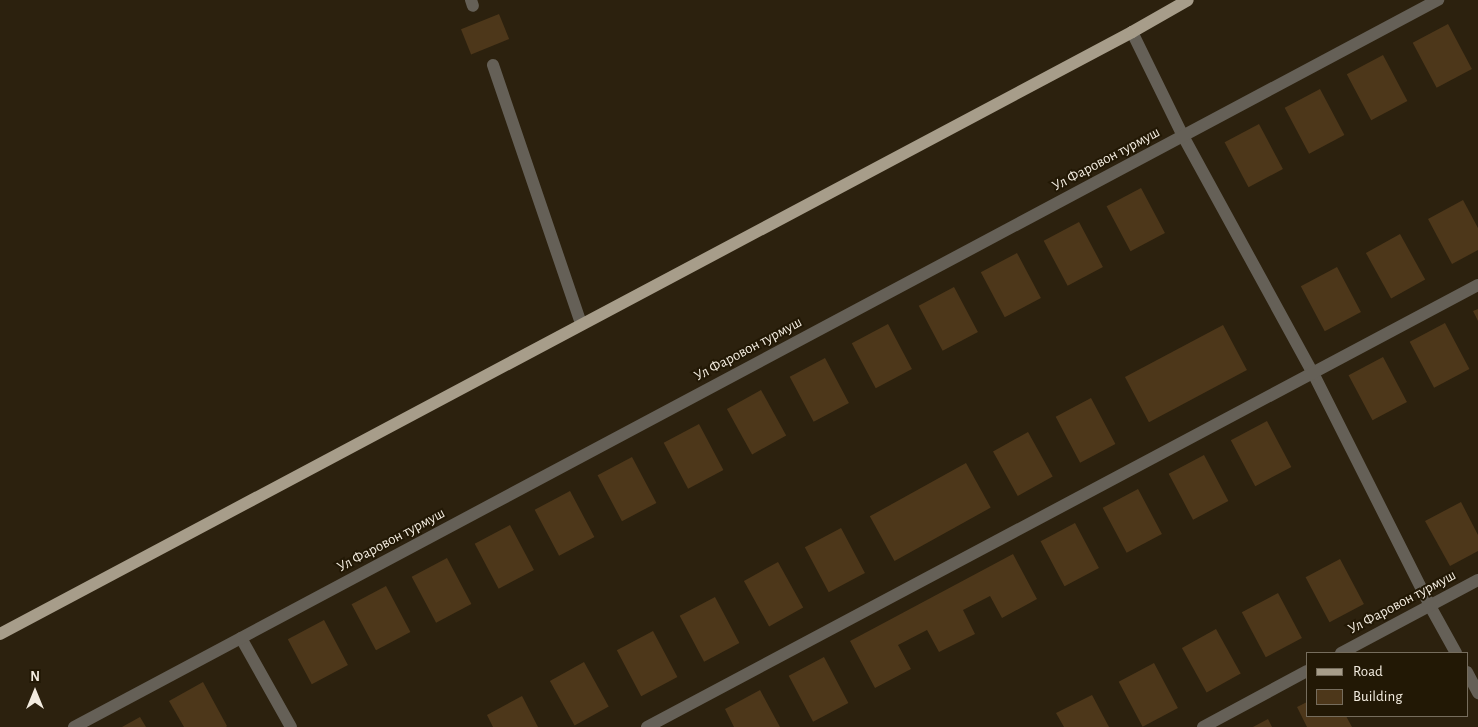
<!DOCTYPE html>
<meta charset="utf-8">
<style>
body{margin:0}
#map{position:relative;width:1478px;height:727px;overflow:hidden;background:#2c210e;font-family:"Alegreya Sans",sans-serif}
div>[style]{position:absolute}
[style*='--x']{left:calc(var(--x)*1px);top:calc(var(--y)*1px);width:calc(var(--w)*1px);rotate:calc(var(--a)*1deg)}
.building>*{inset:0;background:#4d371a;transform-origin:0 0}
.minor>*{height:12px;margin:-6px;padding:0 6px;transform-origin:6px;border-radius:6px;background:#656057}
.major>*{height:12px;margin:-6px;padding:0 6px;transform-origin:6px;border-radius:6px;background:#a79d8a}
span{translate:-50% -50%;white-space:nowrap;text-align:center;line-height:1.15;-webkit-text-stroke:4px #221805;paint-order:stroke}
.street-label{font-size:15px;color:#f3ece0}
.legend{position:absolute;left:1306px;top:652px;width:162px;height:65px;box-sizing:border-box;background:#221805;border:1px solid #766d5d;margin:0;padding:6px 9px;list-style:none;font-size:15px;color:#f3ece0}
.legend li{display:flex;align-items:center;gap:10px;height:25px}
.legend b{width:25px;border:1px solid #766d5d}
.north{position:absolute;left:10px;top:667px;width:50px;height:50px;-webkit-text-stroke:4px #221805;paint-order:stroke;rotate:0deg;font-size:14px;font-weight:700;line-height:20px;text-align:center;color:#f3ece0}
.north::after{content:'';display:block;margin:auto;width:18px;height:22px;background:#f3ece0;clip-path:polygon(50% 0,100% 100%,50% 72%,0 100%)}
</style>
<div id="map">
<div class="building">
<i style="left:499px;top:14px;width:27px;height:41px;rotate:68deg"></i>
<i style="left:1448px;top:24px;width:51px;height:40px;rotate:62deg"></i>
<i style="left:1383px;top:55px;width:52px;height:41px;rotate:62deg"></i>
<i style="left:1320px;top:89px;width:52px;height:40px;rotate:62deg"></i>
<i style="left:1259px;top:124px;width:51px;height:39px;rotate:62deg"></i>
<i style="left:1141px;top:188px;width:51px;height:39px;rotate:62deg"></i>
<i style="clip-path:polygon(1463px 200px,1478px 228px,1478px 250px,1452px 264px,1428px 219px)"></i>
<i style="left:1079px;top:222px;width:51px;height:40px;rotate:62deg"></i>
<i style="left:1400px;top:234px;width:52px;height:39px;rotate:61deg"></i>
<i style="left:1017px;top:253px;width:51px;height:41px;rotate:62deg"></i>
<i style="left:1337px;top:267px;width:51px;height:41px;rotate:62deg"></i>
<i style="left:954px;top:287px;width:51px;height:40px;rotate:62deg"></i>
<i style="clip-path:polygon(1478px 309px,1478px 321px,1473px 311px)"></i>
<i style="left:1445px;top:323px;width:52px;height:40px;rotate:62deg"></i>
<i style="left:888px;top:324px;width:51px;height:41px;rotate:62deg"></i>
<i style="left:1223px;top:325px;width:51px;height:111px;rotate:62deg"></i>
<i style="left:1383px;top:357px;width:51px;height:39px;rotate:62deg"></i>
<i style="left:825px;top:358px;width:51px;height:40px;rotate:62deg"></i>
<i style="left:761px;top:390px;width:52px;height:39px;rotate:61deg"></i>
<i style="left:1091px;top:398px;width:52px;height:40px;rotate:62deg"></i>
<i style="left:1267px;top:421px;width:52px;height:41px;rotate:62deg"></i>
<i style="left:699px;top:424px;width:52px;height:40px;rotate:62deg"></i>
<i style="left:1028px;top:432px;width:51px;height:40px;rotate:61deg"></i>
<i style="left:1204px;top:455px;width:52px;height:40px;rotate:62deg"></i>
<i style="left:632px;top:457px;width:52px;height:39px;rotate:62deg"></i>
<i style="left:966px;top:463px;width:51px;height:110px;rotate:61deg"></i>
<i style="left:1138px;top:489px;width:51px;height:40px;rotate:62deg"></i>
<i style="left:570px;top:491px;width:52px;height:40px;rotate:62deg"></i>
<i style="clip-path:polygon(1461px 502px,1478px 535px,1478px 551px,1450px 566px,1425px 521px)"></i>
<i style="left:1075px;top:523px;width:51px;height:39px;rotate:62deg"></i>
<i style="left:510px;top:525px;width:51px;height:40px;rotate:62deg"></i>
<i style="left:841px;top:528px;width:51px;height:41px;rotate:62deg"></i>
<i style="clip-path:polygon(1013px 554px,1037px 599px,1002px 618px,990px 596px,963px 610px,975px 634px,939px 652px,927px 630px,898px 645px,911px 669px,875px 688px,850px 641px)"></i>
<i style="left:447px;top:558px;width:52px;height:40px;rotate:62deg"></i>
<i style="left:1340px;top:559px;width:51px;height:39px;rotate:62deg"></i>
<i style="left:778px;top:562px;width:52px;height:39px;rotate:61deg"></i>
<i style="left:386px;top:586px;width:52px;height:39px;rotate:62deg"></i>
<i style="left:1278px;top:593px;width:51px;height:41px;rotate:62deg"></i>
<i style="left:715px;top:597px;width:52px;height:40px;rotate:62deg"></i>
<i style="left:324px;top:620px;width:51px;height:41px;rotate:62deg"></i>
<i style="left:1216px;top:629px;width:51px;height:39px;rotate:61deg"></i>
<i style="left:653px;top:631px;width:52px;height:41px;rotate:62deg"></i>
<i style="left:824px;top:657px;width:52px;height:40px;rotate:62deg"></i>
<i style="left:584px;top:662px;width:51px;height:39px;rotate:61deg"></i>
<i style="left:1154px;top:663px;width:51px;height:40px;rotate:62deg"></i>
<i style="clip-path:polygon(203px 682px,227px 726px,226px 727px,184px 727px,169px 701px)"></i>
<i style="clip-path:polygon(760px 690px,780px 727px,734px 727px,725px 709px)"></i>
<i style="clip-path:polygon(1092px 695px,1109px 727px,1064px 727px,1056px 713px)"></i>
<i style="clip-path:polygon(522px 696px,538px 727px,493px 727px,487px 715px)"></i>
<i style="clip-path:polygon(1307px 702px,1307px 716px,1346px 716px,1352px 727px,1307px 727px,1297px 707px)"></i>
<i style="clip-path:polygon(140px 717px,146px 727px,122px 727px)"></i>
<i style="clip-path:polygon(1268px 719px,1272px 727px,1253px 727px)"></i>
</div>
<div class="minor">
<i style="--x:471;--y:0;--w:6;--a:72"></i>
<i style="--x:1132;--y:32;--w:116;--a:63.9"></i>
<i style="--x:1183;--y:136;--w:270;--a:61.3"></i>
<i style="--x:1313;--y:373;--w:261;--a:63.3"></i>
<i style="--x:1430;--y:606;--w:54;--a:61"></i>
<i style="--x:493;--y:65;--w:273;--a:71.2"></i>
<i style="--x:241;--y:638;--w:102;--a:60.7"></i>
<i style="--x:1341;--y:653;--w:155;--a:-28.1"></i>
<i style="--x:1467;--y:672;--w:24;--a:62"></i>
<i style="--x:74;--y:727;--w:1546;--a:-28.06"></i>
<i style="--x:647;--y:727;--w:941;--a:-28.01"></i>
<i style="--x:1203;--y:727;--w:118;--a:-28.3"></i>
</div>
<div class="major">
<i style="--x:0;--y:634;--w:1282;--a:-28"></i>
<i style="--x:1132;--y:32;--w:64;--a:-29.7"></i>
</div>
<div class="street-label">
<span style="left:1106px;top:159px;rotate:-28deg">Ул Фаровон турмуш</span>
<span style="left:748px;top:349px;rotate:-28deg">Ул Фаровон турмуш</span>
<span style="left:391px;top:540px;rotate:-28deg">Ул Фаровон турмуш</span>
<span style="left:1402px;top:602px;rotate:-28deg">Ул Фаровон турмуш</span>
</div>
<ul class="legend">
<li><b style="height:6px;background:#a79d8a"></b>Road</li>
<li><b style="height:14px;background:#4d371a"></b>Building</li>
</ul>
<div class="north">N</div>
</div>
